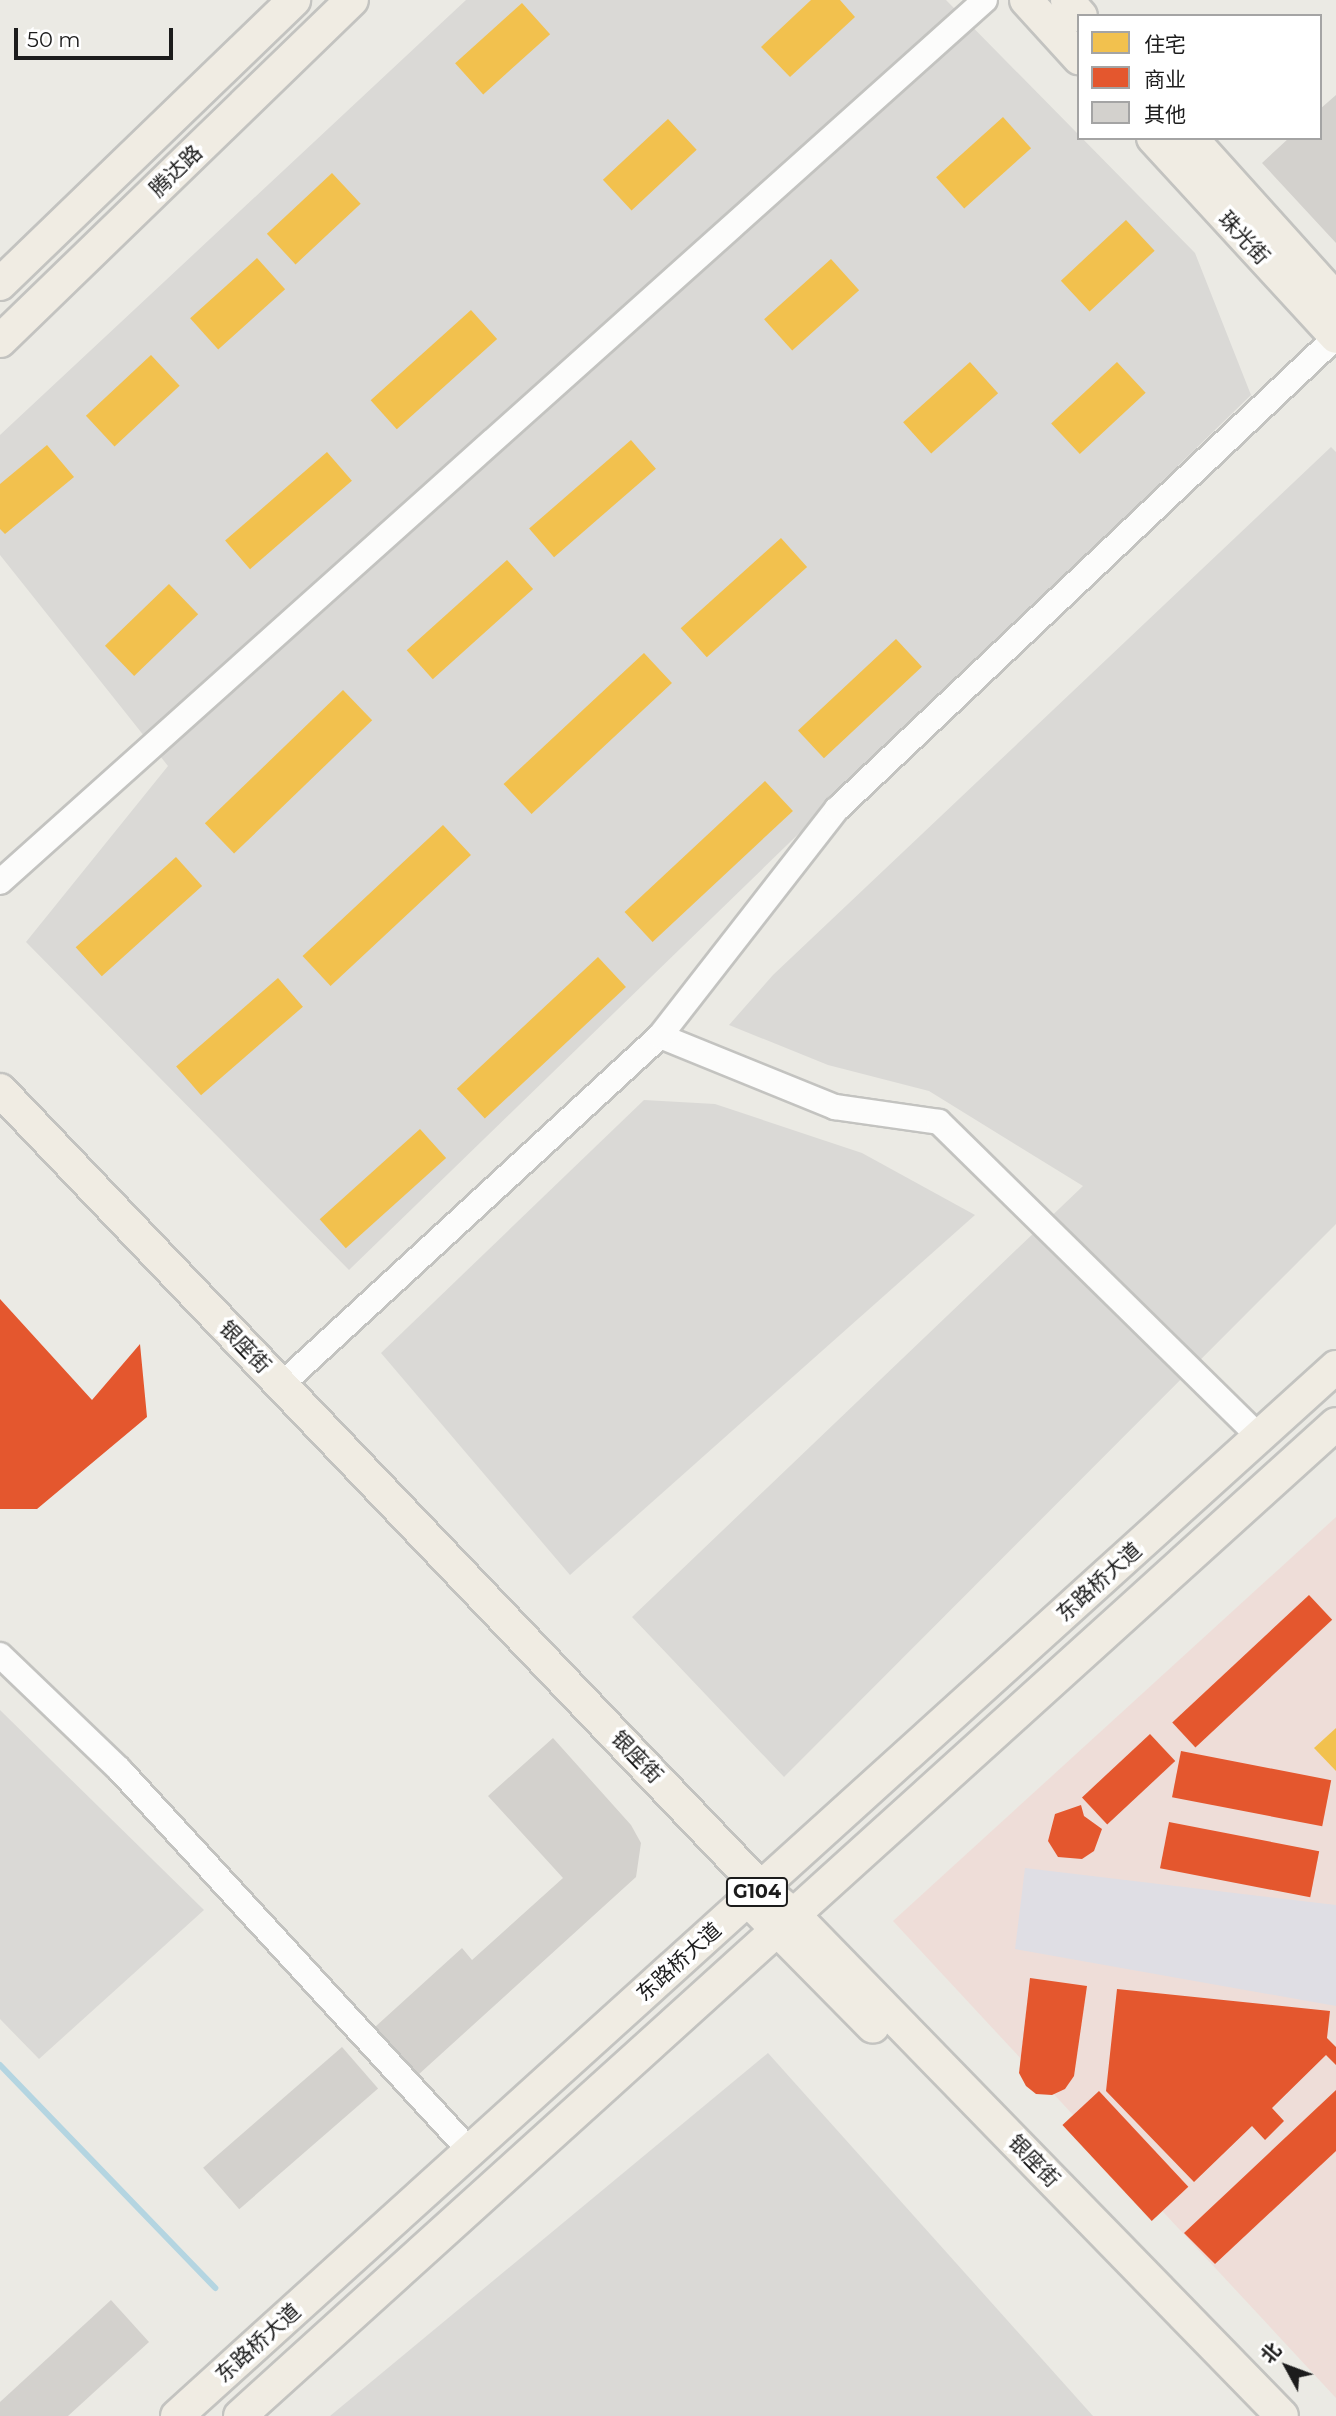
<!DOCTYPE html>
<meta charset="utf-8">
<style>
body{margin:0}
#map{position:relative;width:1336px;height:2416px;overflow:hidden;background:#ebeae4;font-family:Montserrat,"Noto Sans SC",sans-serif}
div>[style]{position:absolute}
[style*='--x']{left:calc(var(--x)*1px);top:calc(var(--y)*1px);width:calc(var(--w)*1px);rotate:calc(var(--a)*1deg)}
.residential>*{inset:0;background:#dad9d6}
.commercial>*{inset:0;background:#eeddd8}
.plaza>*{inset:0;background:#dfdee4}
.homes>*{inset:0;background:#f2c14e;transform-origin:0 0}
.shops>*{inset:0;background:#e4572e;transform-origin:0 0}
.stream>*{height:6px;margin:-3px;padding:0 3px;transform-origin:3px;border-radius:3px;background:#b4d5e1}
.building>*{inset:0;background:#d3d1cd;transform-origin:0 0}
.roads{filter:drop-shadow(2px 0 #c3c3c0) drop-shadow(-2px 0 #c3c3c0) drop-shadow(0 2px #c3c3c0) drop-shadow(0 -2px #c3c3c0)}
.minor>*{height:24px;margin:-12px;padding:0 12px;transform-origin:12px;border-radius:12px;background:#fcfcfb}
.major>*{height:32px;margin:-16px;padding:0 16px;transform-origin:16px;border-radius:16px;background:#f0ece3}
span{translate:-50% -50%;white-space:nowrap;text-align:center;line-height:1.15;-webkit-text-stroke:7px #fff;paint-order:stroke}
.shield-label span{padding:2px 5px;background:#fff;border:2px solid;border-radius:5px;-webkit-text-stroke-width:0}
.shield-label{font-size:19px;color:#1c1c1c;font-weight:700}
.street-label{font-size:21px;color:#1c1c1c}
.legend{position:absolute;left:1077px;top:14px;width:245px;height:126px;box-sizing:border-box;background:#fff;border:2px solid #a4a4a4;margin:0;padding:9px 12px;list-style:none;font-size:21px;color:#1c1c1c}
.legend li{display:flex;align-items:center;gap:14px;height:35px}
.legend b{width:35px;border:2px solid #a4a4a4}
.north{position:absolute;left:1252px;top:2332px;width:70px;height:70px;-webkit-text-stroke:5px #fff;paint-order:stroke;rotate:311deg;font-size:19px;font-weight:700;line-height:28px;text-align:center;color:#1c1c1c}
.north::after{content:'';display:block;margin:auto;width:24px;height:32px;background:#1c1c1c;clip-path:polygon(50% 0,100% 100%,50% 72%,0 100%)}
.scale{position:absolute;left:14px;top:28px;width:159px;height:32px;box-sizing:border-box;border:4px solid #1c1c1c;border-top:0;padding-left:9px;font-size:21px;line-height:24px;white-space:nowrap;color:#1c1c1c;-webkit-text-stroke:5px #fff;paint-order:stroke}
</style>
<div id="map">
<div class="residential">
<i style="clip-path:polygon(466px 0,946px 0,1195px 253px,1251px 395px,349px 1270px,26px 942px,168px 766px,0 555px,0 435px)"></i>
<i style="clip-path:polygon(1331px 447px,1336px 452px,1336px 1224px,784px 1777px,632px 1617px,1083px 1186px,929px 1091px,828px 1065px,729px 1025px,773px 975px)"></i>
<i style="clip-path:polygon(644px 1100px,715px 1104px,862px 1153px,975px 1215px,570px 1575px,381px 1353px)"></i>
<i style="clip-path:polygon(0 1710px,204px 1910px,39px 2059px,0 2019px)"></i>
<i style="clip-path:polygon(768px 2053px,1093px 2416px,330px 2416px)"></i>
</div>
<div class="commercial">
<i style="clip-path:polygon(1336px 1517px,1336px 2398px,893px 1921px)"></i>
</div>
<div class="plaza">
<i style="clip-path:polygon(1025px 1868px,1336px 1905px,1336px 2006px,1015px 1949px)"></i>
</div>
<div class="homes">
<i style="clip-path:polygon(811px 0,840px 0,855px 17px,790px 77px,761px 47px)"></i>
<i style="left:522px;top:3px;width:42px;height:90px;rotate:48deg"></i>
<i style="left:1003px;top:117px;width:42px;height:90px;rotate:48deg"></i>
<i style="left:668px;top:119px;width:42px;height:89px;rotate:47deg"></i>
<i style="left:332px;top:173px;width:42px;height:89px;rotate:47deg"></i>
<i style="left:1126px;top:220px;width:42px;height:89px;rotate:47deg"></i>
<i style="left:257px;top:258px;width:42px;height:90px;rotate:48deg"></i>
<i style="left:831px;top:259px;width:42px;height:90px;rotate:48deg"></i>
<i style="left:471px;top:310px;width:39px;height:135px;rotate:48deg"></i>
<i style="left:151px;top:355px;width:42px;height:89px;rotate:47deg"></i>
<i style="left:970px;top:362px;width:42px;height:90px;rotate:48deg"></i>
<i style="left:1117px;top:362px;width:42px;height:90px;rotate:47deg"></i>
<i style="left:631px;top:440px;width:38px;height:135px;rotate:49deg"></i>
<i style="clip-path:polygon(47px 445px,74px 477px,5px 534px,0 529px,0 484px)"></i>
<i style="left:327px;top:452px;width:38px;height:135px;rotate:49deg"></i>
<i style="left:781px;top:538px;width:39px;height:135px;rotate:48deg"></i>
<i style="left:507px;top:560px;width:39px;height:135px;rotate:48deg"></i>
<i style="left:169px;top:584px;width:42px;height:89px;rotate:46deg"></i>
<i style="left:896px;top:639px;width:38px;height:134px;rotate:47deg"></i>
<i style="left:644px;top:653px;width:41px;height:192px;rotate:47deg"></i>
<i style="left:343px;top:690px;width:42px;height:192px;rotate:46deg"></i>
<i style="left:765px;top:781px;width:41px;height:192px;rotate:47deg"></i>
<i style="left:443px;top:825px;width:41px;height:192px;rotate:47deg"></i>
<i style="left:176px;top:857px;width:39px;height:135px;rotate:48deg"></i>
<i style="left:598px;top:957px;width:41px;height:193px;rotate:47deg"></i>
<i style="left:278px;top:978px;width:38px;height:135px;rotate:49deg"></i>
<i style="left:420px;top:1129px;width:39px;height:135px;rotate:48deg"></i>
<i style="clip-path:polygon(1336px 1728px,1336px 1771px,1314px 1748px)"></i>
</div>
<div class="shops">
<i style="clip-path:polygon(0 1299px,92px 1400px,140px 1344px,147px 1417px,37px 1509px,0 1509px)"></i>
<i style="left:1309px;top:1595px;width:34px;height:187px;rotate:47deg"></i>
<i style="left:1150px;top:1734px;width:37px;height:93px;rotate:47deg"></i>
<i style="left:1181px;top:1751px;width:153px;height:47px;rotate:11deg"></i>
<i style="clip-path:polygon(1081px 1805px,1084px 1816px,1102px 1829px,1094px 1851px,1082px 1859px,1058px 1857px,1048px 1841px,1055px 1814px)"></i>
<i style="left:1169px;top:1822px;width:153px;height:47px;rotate:11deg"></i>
<i style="clip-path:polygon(1030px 1978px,1087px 1986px,1074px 2076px,1065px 2089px,1052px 2095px,1036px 2094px,1026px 2086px,1019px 2073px)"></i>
<i style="clip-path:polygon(1117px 1989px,1330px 2011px,1327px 2038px,1336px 2047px,1336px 2065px,1326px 2055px,1272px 2108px,1284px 2121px,1265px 2140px,1252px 2126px,1194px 2182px,1106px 2091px)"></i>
<i style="clip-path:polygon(1336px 2090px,1336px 2151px,1215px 2264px,1184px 2233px)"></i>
<i style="left:1099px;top:2091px;width:131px;height:50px;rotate:47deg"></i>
</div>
<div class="stream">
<i style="--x:0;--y:2065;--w:310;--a:46"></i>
</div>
<div class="building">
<i style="clip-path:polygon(1336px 95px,1336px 243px,1262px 163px,1289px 138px,1320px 138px,1320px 109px)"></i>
<i style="clip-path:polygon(553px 1738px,631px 1825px,641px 1843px,636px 1877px,418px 2075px,375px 2027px,462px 1948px,472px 1960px,563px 1878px,488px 1796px)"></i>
<i style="left:342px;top:2047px;width:55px;height:184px;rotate:49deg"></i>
<i style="clip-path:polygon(111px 2300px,149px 2342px,68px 2416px,0 2416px,0 2402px)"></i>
</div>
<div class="roads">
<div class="minor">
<i style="--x:0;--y:882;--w:1322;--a:-41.84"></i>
<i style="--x:660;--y:1036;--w:189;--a:22.1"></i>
<i style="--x:835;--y:1107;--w:105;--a:8.2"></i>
<i style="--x:939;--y:1122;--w:450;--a:44.5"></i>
<i style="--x:281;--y:1385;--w:515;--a:-42.64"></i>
<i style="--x:660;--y:1036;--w:288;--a:-52.1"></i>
<i style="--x:837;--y:809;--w:687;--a:-43.41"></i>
<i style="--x:0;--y:1655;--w:165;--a:43.8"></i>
<i style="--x:119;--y:1769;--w:519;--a:47.42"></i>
</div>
<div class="major">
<i style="--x:1026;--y:0;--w:79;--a:47.6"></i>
<i style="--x:1067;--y:0;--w:21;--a:49"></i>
<i style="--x:1153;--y:138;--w:270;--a:47.4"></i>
<i style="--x:1191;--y:138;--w:217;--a:48"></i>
<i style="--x:0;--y:284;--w:409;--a:-44"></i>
<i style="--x:0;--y:341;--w:490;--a:-44.1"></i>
<i style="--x:0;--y:1090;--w:1103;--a:46.36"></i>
<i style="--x:761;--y:1888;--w:43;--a:39.3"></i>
<i style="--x:794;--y:1915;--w:699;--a:45.75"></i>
<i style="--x:745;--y:1897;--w:182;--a:45.4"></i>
<i style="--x:177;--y:2416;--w:1563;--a:-42.15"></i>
<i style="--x:240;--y:2416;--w:1478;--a:-42.15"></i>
</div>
</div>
<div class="shield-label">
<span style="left:757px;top:1892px">G104</span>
</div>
<div class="street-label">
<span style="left:176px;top:171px;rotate:-44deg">腾达路</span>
<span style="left:1244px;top:238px;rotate:47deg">珠光街</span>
<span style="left:245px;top:1347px;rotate:46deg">银座街</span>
<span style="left:1099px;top:1582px;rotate:-42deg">东路桥大道</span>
<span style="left:637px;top:1757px;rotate:46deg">银座街</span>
<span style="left:679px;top:1962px;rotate:-42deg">东路桥大道</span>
<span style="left:1034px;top:2161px;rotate:46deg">银座街</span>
<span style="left:258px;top:2343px;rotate:-42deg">东路桥大道</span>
</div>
<ul class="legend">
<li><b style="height:19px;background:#f2c14e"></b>住宅</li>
<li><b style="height:19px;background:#e4572e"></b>商业</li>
<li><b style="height:19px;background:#d3d1cd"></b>其他</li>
</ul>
<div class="north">北</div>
<div class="scale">50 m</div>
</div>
